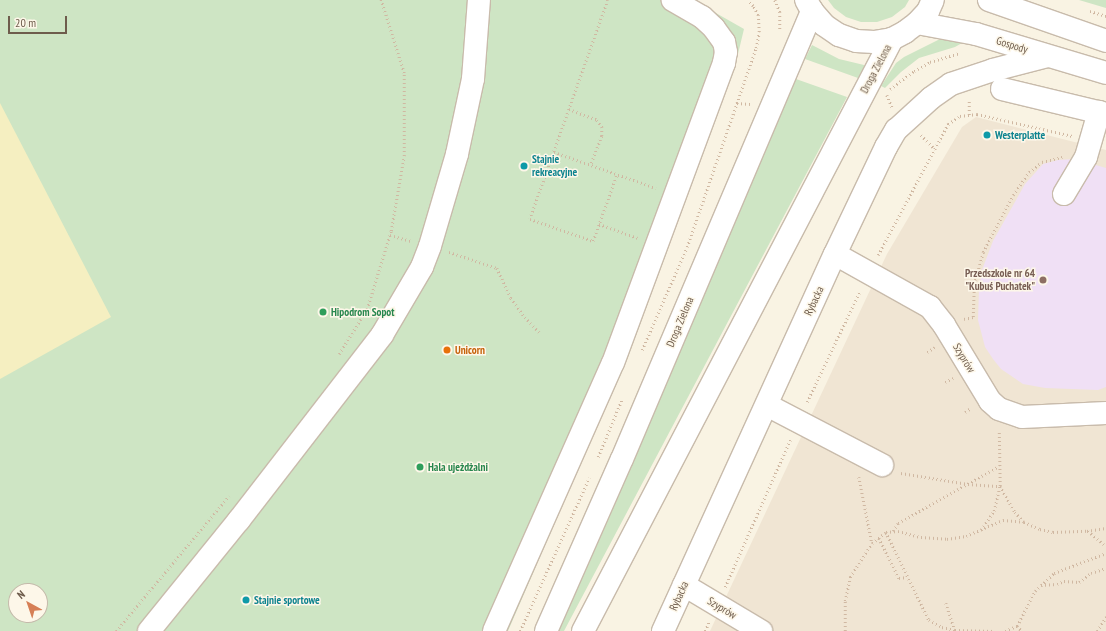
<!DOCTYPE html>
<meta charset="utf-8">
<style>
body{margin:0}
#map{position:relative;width:1106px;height:631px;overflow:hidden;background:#f9f3e3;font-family:"PT Sans Narrow",sans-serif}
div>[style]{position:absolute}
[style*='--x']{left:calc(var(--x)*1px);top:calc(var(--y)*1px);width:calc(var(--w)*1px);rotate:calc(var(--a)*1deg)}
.residential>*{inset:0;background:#f0e5d3}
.education>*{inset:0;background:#f0e0f5}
.green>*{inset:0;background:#cee5c4}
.sand>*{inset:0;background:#f5efc1}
.path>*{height:2.5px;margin-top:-1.25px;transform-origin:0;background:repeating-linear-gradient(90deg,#d0b8a2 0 1px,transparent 0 4px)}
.roads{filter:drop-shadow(1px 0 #c8bbab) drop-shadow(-1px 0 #c8bbab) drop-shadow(0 1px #c8bbab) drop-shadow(0 -1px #c8bbab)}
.minor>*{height:22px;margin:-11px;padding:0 11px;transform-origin:11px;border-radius:11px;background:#fff}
.dots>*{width:11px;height:11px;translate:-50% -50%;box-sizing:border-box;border:2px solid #fdf7e9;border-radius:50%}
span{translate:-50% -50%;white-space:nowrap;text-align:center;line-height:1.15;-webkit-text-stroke:3px #fdf7e9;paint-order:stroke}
.street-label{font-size:11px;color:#6e5c4c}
.culture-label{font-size:11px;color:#0d838f;font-weight:700}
.left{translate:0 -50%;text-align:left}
.education-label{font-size:11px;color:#785e54;font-weight:700}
.right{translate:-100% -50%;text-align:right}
.leisure-label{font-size:11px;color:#27864d;font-weight:700}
.food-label{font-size:11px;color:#c56008;font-weight:700}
.north{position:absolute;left:8px;top:583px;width:40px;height:40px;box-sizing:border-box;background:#fdf7e9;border:1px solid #c4b9aa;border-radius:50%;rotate:320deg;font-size:11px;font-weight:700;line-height:16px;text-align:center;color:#6e5c4c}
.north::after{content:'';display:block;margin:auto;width:14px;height:18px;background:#d67f55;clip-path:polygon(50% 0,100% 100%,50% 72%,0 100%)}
.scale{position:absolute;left:8px;top:16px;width:59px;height:18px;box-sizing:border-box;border:2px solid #6e5c4c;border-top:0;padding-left:5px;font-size:12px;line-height:14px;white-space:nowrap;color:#6e5c4c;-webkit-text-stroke:3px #fdf7e9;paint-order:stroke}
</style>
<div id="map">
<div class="residential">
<i style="clip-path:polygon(976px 117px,1106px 150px,1106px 631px,710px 631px,887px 254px,962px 127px)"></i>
</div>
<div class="education">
<i style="clip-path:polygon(1075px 159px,1106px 168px,1106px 387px,1098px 390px,1045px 388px,1023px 384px,1001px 369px,993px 359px,985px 347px,978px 320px,979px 290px,982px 270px,993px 241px,1025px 184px,1043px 164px,1058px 160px)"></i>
</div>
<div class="green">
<i style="clip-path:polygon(evenodd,0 0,693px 0,744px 29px,738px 54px,638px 330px,508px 631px,0 631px,0 0,16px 591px,40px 591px,40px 615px,16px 615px,16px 591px)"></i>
<i style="clip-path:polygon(828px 0,909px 0,905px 7px,892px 17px,877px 22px,861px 22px,846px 17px,834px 8px)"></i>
<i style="clip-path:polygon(1079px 0,1106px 0,1106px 8px)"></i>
<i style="clip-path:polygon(947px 39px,962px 43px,955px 47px,919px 58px,901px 72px,885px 88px,881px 86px,896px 63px,904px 57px,938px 40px)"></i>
<i style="clip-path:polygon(812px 45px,839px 59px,864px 65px,864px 67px,858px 78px,805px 59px)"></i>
<i style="clip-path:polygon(796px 79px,847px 97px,564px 631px,559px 631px,616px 502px)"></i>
</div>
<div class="sand">
<i style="clip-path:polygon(0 103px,111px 317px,0 379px)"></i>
</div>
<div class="path">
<i style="--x:608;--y:0;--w:232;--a:109.6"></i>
<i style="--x:530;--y:219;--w:67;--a:19.2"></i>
<i style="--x:593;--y:241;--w:71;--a:-70.3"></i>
<i style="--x:775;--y:0;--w:13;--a:67"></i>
<i style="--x:780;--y:12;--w:18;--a:90"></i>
<i style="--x:1090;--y:11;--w:17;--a:17"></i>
<i style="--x:890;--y:89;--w:30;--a:-37"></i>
<i style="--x:914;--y:71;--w:18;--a:-29"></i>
<i style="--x:930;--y:62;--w:30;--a:-17"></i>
<i style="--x:887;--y:95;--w:13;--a:67"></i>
<i style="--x:737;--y:103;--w:13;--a:4"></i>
<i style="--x:569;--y:109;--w:30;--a:21"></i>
<i style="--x:597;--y:120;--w:9;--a:54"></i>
<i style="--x:602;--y:127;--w:9;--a:90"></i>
<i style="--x:602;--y:136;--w:31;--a:111"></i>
<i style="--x:969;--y:115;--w:15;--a:-90"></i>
<i style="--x:921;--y:135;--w:20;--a:45"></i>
<i style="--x:554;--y:152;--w:108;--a:19.4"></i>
<i style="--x:599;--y:224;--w:41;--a:19.7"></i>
<i style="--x:390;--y:235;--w:22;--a:16"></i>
<i style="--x:449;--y:252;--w:51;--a:18.4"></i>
<i style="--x:497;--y:268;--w:33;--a:65"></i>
<i style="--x:511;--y:298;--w:24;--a:54"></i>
<i style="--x:525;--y:317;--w:22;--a:47"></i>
<i style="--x:878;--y:255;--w:149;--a:-61.9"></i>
<i style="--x:948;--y:124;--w:14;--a:-34"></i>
<i style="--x:960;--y:116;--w:17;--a:-7"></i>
<i style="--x:977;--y:114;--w:98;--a:13"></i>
<i style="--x:964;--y:319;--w:9;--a:-13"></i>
<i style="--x:973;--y:317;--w:33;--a:-88"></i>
<i style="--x:974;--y:284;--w:33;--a:-74"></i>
<i style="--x:983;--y:252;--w:64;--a:-62.2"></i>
<i style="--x:1013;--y:195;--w:28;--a:-55"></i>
<i style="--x:1029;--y:172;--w:16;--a:-38"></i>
<i style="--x:1042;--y:162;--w:21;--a:-14"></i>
<i style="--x:642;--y:350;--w:112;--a:-66.4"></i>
<i style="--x:687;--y:247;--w:211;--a:-70.9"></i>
<i style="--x:756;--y:48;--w:16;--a:-79"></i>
<i style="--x:759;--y:32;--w:17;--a:-93"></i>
<i style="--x:758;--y:15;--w:10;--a:-119"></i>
<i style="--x:753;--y:6;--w:8;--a:-135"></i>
<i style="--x:927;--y:352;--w:9;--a:-32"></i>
<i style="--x:339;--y:354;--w:53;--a:-58.1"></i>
<i style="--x:367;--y:309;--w:82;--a:-72.9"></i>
<i style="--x:391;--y:231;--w:76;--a:-80.2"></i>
<i style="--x:404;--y:156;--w:83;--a:-90"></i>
<i style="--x:404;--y:73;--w:77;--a:-107.5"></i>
<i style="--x:945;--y:382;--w:9;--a:-27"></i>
<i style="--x:807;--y:402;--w:123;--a:-64.5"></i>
<i style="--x:965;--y:412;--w:7;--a:-34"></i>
<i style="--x:598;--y:457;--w:63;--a:-67.5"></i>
<i style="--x:901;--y:473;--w:68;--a:9.3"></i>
<i style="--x:968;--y:484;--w:32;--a:4"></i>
<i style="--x:1000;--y:486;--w:30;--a:60"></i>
<i style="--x:1015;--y:512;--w:13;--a:48"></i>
<i style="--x:859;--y:477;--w:67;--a:78.9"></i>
<i style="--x:981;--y:530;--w:23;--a:-56"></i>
<i style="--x:994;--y:511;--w:26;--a:-77"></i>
<i style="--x:1000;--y:486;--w:56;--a:-91"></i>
<i style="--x:893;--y:531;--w:9;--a:-58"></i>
<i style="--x:898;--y:523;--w:116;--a:-29.4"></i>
<i style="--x:1088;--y:531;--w:23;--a:40"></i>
<i style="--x:886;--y:532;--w:98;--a:64"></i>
<i style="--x:929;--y:620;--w:15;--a:28"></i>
<i style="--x:942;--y:627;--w:13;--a:13"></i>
<i style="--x:955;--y:630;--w:40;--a:1.4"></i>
<i style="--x:879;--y:538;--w:45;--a:63.4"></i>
<i style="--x:899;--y:578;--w:8;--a:-7"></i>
<i style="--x:1041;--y:585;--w:16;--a:-4"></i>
<i style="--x:1057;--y:584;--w:8;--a:-23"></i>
<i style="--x:1064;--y:581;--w:15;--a:4"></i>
<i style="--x:1079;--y:582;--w:15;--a:-37"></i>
<i style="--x:1091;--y:573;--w:16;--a:-18"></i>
<i style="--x:725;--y:587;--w:161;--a:-66.1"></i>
<i style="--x:946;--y:603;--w:29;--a:72"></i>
<i style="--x:1017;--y:626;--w:7;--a:45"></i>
<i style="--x:116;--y:631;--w:176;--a:-50.1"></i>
<i style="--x:520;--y:631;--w:168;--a:-65.7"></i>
<i style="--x:705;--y:631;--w:10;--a:-66"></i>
<i style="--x:845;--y:631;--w:30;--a:-90"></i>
<i style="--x:845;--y:601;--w:25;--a:-78"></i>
<i style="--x:850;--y:577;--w:40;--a:-57.1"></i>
<i style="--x:872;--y:543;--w:18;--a:-38"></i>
<i style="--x:886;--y:532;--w:12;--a:-5"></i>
<i style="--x:898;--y:531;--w:24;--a:15"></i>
<i style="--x:921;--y:537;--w:26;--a:4"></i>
<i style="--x:947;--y:539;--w:19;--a:-9"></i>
<i style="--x:966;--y:536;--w:40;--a:-23.4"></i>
<i style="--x:1003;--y:520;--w:21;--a:5"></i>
<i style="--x:1024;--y:522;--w:17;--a:24"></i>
<i style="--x:1040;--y:529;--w:13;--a:13"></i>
<i style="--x:1053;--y:532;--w:34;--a:-2"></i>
<i style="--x:1087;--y:531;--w:19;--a:-9"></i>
<i style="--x:1005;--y:631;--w:13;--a:-23"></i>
<i style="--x:1017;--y:626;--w:39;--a:-63"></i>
<i style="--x:1035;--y:591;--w:26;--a:-43"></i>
<i style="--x:1054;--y:573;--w:56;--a:-21"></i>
<i style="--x:1097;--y:631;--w:17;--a:-57"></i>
</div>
<div class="roads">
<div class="minor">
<i style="--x:806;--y:0;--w:13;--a:61"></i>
<i style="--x:812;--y:11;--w:18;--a:49"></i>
<i style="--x:824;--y:25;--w:18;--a:34"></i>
<i style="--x:839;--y:35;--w:18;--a:19"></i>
<i style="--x:856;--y:41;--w:18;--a:3"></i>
<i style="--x:874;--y:42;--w:18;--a:-9"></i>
<i style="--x:892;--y:39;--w:15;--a:-28"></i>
<i style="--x:905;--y:32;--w:15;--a:-37"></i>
<i style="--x:917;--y:23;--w:16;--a:-47"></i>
<i style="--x:928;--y:11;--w:12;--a:-66"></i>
<i style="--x:989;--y:0;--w:124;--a:19.3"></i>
<i style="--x:917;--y:23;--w:60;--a:10.6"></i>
<i style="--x:976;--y:34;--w:136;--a:16.7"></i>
<i style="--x:1002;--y:89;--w:107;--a:13.5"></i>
<i style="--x:1064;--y:194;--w:43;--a:-59.3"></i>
<i style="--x:1086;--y:157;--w:47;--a:-73.9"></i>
<i style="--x:835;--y:254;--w:109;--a:29.2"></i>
<i style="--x:930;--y:307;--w:23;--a:52"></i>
<i style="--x:944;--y:325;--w:89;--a:58.8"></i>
<i style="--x:990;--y:401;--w:12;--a:42"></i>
<i style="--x:999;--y:409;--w:24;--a:19"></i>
<i style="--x:1022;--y:417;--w:84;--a:-2.7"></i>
<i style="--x:767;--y:405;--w:130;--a:27.6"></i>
<i style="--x:684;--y:585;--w:90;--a:30.9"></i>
<i style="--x:149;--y:631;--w:143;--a:-51"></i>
<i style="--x:239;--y:520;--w:234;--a:-52.3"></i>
<i style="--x:382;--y:335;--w:79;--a:-59.5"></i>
<i style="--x:422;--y:267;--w:22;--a:-69"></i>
<i style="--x:430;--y:246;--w:96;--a:-73.6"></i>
<i style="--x:457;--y:154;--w:77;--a:-78"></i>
<i style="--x:473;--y:79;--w:79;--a:-85.7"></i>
<i style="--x:494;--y:631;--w:293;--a:-66.1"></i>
<i style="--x:613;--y:363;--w:320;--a:-69.7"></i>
<i style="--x:724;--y:63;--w:11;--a:-80"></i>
<i style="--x:726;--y:52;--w:10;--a:-101"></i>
<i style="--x:724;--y:42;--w:17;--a:-126"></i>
<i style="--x:714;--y:28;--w:16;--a:-137"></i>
<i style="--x:702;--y:17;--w:34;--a:-150"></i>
<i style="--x:546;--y:631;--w:188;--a:-66.2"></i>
<i style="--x:622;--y:459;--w:487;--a:-67"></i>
<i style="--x:583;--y:631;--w:668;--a:-62.44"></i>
<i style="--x:663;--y:631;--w:414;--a:-65.5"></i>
<i style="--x:835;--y:254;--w:119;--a:-64.5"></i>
<i style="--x:886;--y:147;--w:20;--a:-60"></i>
<i style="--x:896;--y:130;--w:47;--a:-42.4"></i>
<i style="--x:931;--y:98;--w:24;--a:-35"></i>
<i style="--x:951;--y:84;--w:44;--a:-18.4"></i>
<i style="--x:993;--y:70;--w:56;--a:-14.5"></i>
</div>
</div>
<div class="dots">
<i style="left:987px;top:135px;background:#0f9aa8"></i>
<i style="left:524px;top:166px;background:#0f9aa8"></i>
<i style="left:1043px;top:280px;background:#8d6e63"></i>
<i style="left:323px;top:312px;background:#2e9e5b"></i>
<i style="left:447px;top:350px;background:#e8710a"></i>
<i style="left:420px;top:467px;background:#2e9e5b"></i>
<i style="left:246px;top:600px;background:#0f9aa8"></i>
</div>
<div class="street-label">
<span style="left:1012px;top:45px;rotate:17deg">Gospody</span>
<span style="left:876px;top:69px;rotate:-62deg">Droga Zielona</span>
<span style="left:814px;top:301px;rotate:-65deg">Rybacka</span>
<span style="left:680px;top:322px;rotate:-67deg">Droga Zielona</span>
<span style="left:964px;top:358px;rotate:59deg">Szyprów</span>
<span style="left:679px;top:596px;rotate:-66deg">Rybacka</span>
<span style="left:722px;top:608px;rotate:31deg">Szyprów</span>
</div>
<div class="culture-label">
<span class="left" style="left:995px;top:135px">Westerplatte</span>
<span class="left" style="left:532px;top:166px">Stajnie<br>rekreacyjne</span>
<span class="left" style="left:254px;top:600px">Stajnie sportowe</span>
</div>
<div class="education-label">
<span class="right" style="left:1035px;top:280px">Przedszkole nr 64<br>"Kubuś Puchatek"</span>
</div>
<div class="leisure-label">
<span class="left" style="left:331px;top:312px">Hipodrom Sopot</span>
<span class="left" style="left:428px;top:467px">Hala ujeżdżalni</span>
</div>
<div class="food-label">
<span class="left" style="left:455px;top:350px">Unicorn</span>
</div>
<div class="north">N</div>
<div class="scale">20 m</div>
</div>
